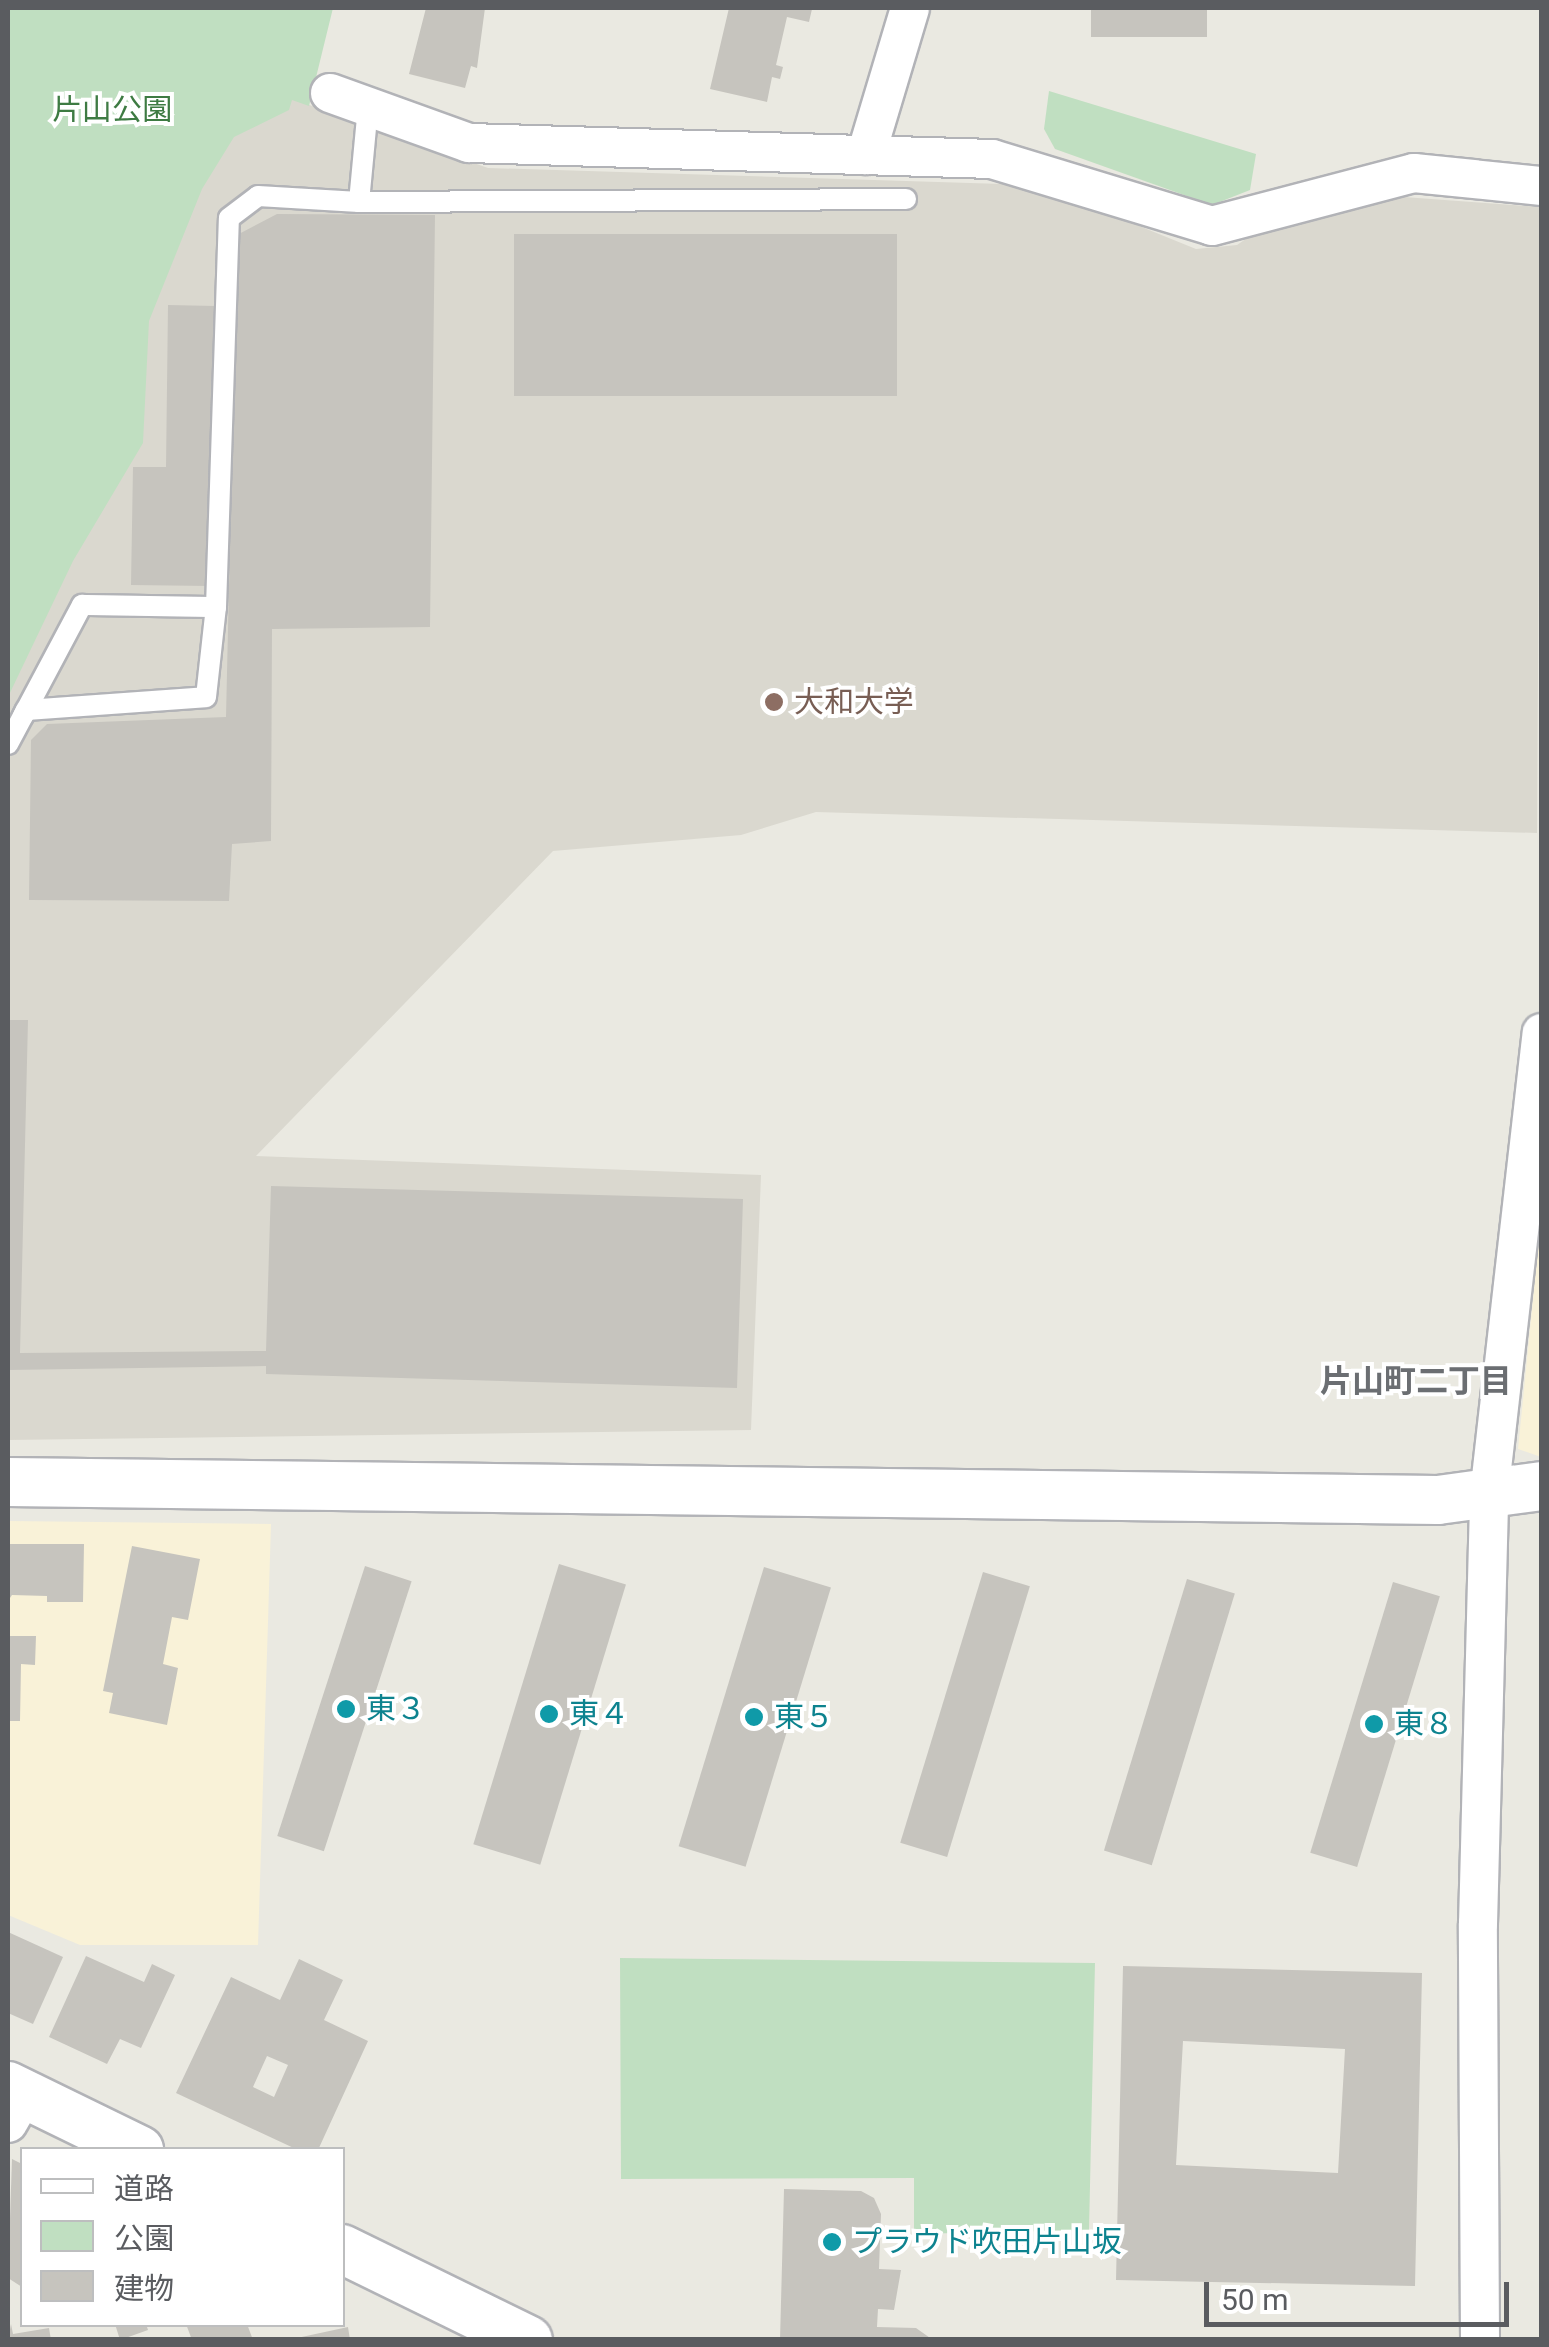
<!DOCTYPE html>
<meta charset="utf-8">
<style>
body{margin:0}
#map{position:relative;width:1549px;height:2347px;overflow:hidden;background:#eae9e1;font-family:Roboto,"Noto Sans JP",sans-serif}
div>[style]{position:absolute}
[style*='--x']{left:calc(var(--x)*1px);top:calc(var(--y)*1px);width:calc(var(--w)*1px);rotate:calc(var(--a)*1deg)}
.commercial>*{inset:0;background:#f9f2d8}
.education>*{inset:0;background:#dad8cf}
.green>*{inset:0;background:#c0dfc1}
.building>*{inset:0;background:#c6c4be;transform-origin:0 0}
.roads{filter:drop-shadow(2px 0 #b2b3b7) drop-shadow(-2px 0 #b2b3b7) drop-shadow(0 2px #b2b3b7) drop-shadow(0 -2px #b2b3b7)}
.service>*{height:20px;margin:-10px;padding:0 10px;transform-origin:10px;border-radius:10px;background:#fff}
.minor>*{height:38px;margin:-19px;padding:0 19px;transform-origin:19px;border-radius:19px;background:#fff}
.tertiary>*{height:48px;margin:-24px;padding:0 24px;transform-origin:24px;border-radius:24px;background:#fff}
.dots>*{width:28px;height:28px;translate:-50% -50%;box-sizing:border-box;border:5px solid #fff;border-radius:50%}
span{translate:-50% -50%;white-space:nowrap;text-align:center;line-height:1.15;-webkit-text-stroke:8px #fff;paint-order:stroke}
.park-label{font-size:30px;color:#3e7b43}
.education-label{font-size:30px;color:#785e54}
.left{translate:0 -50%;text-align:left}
.culture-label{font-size:30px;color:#0d838f}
.neighbourhood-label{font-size:32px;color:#6b6e72;font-weight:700}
.frame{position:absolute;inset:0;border:10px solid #5a5c60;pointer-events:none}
.legend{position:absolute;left:20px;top:2147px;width:325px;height:180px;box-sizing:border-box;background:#fff;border:2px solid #bdbebf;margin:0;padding:12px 18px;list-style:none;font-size:30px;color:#5a5c60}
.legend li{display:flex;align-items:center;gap:20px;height:50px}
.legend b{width:50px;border:2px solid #bdbebf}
.scale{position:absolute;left:1204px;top:2282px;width:305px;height:45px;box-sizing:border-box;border:5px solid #5a5c60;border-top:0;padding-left:12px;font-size:30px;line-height:35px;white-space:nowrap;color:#5a5c60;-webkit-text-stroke:8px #fff;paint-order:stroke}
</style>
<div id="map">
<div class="commercial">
<i style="clip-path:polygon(1541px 1219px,1542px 1457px,1541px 1457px,1518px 1449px)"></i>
<i style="clip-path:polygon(8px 1521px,271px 1524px,258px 1945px,80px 1945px,8px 1915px)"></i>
</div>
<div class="education">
<i style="clip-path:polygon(284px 96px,488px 168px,1038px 185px,1196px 249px,1237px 245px,1259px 230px,1404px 197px,1541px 207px,1537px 833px,816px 812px,741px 835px,553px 851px,256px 1156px,761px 1175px,751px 1430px,8px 1440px,8px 613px,220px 128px)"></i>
</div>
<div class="green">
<i style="clip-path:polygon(8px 8px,333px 8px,309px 106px,292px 100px,289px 110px,234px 137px,202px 189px,149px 321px,143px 443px,73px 561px,8px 697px)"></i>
<i style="clip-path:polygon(1049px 91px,1256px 154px,1250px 190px,1212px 205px,1055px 149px,1044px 129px)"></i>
<i style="clip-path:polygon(620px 1958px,1095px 1963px,1089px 2230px,914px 2234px,914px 2178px,621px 2179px)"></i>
</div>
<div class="building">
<i style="clip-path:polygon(426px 8px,485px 8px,477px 68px,471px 66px,465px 88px,409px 74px)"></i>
<i style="clip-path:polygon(729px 8px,812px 9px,809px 22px,787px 17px,776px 65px,783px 67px,780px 79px,772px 77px,767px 102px,710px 89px)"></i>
<i style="left:1091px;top:8px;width:116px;height:29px"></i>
<i style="clip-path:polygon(277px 214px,435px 215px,430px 627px,272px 629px,271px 841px,232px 844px,229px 901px,29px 900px,31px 740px,47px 724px,226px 717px,237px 235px)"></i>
<i style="left:897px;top:234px;width:162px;height:383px;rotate:90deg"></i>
<i style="clip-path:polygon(168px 305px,215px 306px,211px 586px,131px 585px,133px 467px,166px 467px)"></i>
<i style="clip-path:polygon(8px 1020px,28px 1020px,20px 1353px,266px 1351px,271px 1186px,743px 1199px,737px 1388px,266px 1374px,266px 1366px,8px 1370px)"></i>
<i style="clip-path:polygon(8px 1544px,84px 1544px,83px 1602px,47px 1602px,47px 1596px,12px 1595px,8px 1601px)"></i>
<i style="clip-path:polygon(132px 1546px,200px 1559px,188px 1620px,172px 1617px,163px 1664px,178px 1668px,167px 1725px,109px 1713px,113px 1693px,103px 1691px)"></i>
<i style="left:559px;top:1564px;width:70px;height:293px;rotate:17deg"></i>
<i style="left:365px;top:1566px;width:49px;height:284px;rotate:18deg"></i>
<i style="left:764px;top:1567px;width:70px;height:292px;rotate:17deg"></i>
<i style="left:983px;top:1572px;width:49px;height:283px;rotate:17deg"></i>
<i style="left:1187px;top:1579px;width:50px;height:284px;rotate:17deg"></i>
<i style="left:1393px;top:1582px;width:49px;height:283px;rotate:17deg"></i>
<i style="clip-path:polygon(8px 1636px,36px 1636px,35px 1665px,21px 1664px,20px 1721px,8px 1721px)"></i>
<i style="clip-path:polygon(8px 1932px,63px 1957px,33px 2024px,8px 2013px)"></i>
<i style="clip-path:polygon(86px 1956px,144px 1982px,152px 1964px,175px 1975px,141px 2048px,120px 2039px,107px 2064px,49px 2037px)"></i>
<i style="clip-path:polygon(evenodd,299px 1959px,343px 1980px,324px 2020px,368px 2041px,318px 2150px,298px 2150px,176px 2093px,231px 1977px,280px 2000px,299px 1959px,267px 2056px,288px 2065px,274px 2097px,253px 2087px,267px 2056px)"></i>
<i style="clip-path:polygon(evenodd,1123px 1966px,1422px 1973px,1415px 2286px,1116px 2280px,1123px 1966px,1183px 2041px,1345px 2049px,1338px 2173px,1176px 2165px,1183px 2041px)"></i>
<i style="clip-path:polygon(12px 2159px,22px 2164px,22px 2287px,8px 2278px)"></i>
<i style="clip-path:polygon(784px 2189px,861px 2191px,874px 2198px,881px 2214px,879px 2269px,901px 2270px,894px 2310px,878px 2309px,877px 2327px,916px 2328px,933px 2340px,780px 2340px)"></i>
<i style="clip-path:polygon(11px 2324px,13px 2334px,49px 2328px,51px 2340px,8px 2340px)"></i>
<i style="clip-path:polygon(115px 2324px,146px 2324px,148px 2330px,120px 2340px)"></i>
<i style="clip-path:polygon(186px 2324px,247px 2324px,253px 2340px,192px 2340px)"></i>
<i style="clip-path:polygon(348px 2327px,350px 2340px,297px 2340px,297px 2338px)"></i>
</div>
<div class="roads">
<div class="service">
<i style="--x:359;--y:202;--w:547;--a:-0.31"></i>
<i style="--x:23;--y:716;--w:126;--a:-62"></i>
<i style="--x:82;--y:605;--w:134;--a:0.9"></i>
<i style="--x:8;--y:744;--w:38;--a:-62"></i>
<i style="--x:26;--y:710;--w:180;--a:-4.1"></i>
<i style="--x:206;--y:697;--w:91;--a:-83.7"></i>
<i style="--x:216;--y:607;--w:389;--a:-88.1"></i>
<i style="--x:229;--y:218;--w:36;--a:-37"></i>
<i style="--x:258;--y:196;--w:101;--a:3.4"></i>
<i style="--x:359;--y:202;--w:95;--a:-84.6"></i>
</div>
<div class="minor">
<i style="--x:330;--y:93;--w:148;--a:19.8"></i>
<i style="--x:469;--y:143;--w:523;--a:1.75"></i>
<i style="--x:992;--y:159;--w:230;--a:16.9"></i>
<i style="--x:1212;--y:226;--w:209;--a:-14.7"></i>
<i style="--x:1414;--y:173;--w:129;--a:5.8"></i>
<i style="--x:866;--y:155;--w:153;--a:-73.3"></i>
<i style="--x:8;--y:2123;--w:34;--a:-60"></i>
<i style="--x:1480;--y:2340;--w:416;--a:-90.3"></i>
<i style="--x:1478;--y:1924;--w:429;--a:-88.5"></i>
<i style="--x:1489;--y:1495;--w:465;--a:-83.5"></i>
</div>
<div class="tertiary">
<i style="--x:8;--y:1482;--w:1430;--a:0.72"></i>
<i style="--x:1438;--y:1500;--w:105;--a:-7.7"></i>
<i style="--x:8;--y:2086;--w:146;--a:26"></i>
<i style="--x:342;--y:2249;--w:207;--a:26.1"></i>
</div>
</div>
<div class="dots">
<i style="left:774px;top:702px;background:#8d6e63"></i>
<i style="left:346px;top:1709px;background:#0f9aa8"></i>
<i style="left:549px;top:1714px;background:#0f9aa8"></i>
<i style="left:754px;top:1717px;background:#0f9aa8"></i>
<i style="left:1374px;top:1724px;background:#0f9aa8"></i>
<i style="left:832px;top:2242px;background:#0f9aa8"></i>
</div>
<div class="park-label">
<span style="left:112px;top:110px">片山公園</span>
</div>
<div class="education-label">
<span class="left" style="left:794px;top:702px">大和大学</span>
</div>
<div class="culture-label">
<span class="left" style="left:366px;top:1709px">東３</span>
<span class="left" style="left:569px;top:1714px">東４</span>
<span class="left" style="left:774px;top:1717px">東５</span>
<span class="left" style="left:1394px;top:1724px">東８</span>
<span class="left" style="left:852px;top:2242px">プラウド吹田片山坂</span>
</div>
<div class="neighbourhood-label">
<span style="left:1416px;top:1381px">片山町二丁目</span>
</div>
<div class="frame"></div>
<ul class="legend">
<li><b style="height:12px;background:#fff"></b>道路</li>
<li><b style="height:28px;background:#c0dfc1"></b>公園</li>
<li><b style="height:28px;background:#c6c4be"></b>建物</li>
</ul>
<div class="scale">50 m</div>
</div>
